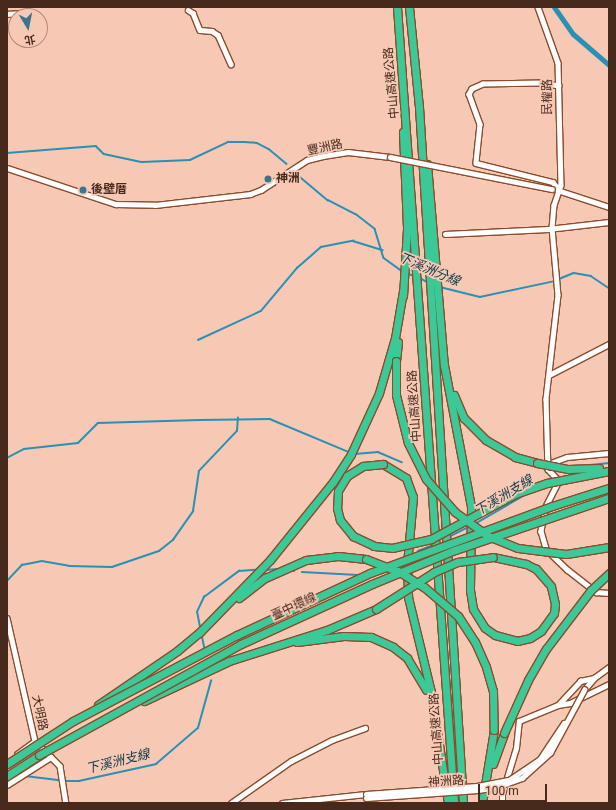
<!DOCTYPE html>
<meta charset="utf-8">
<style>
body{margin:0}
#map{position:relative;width:616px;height:810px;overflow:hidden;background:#f7c9b5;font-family:Roboto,"Noto Sans TC",sans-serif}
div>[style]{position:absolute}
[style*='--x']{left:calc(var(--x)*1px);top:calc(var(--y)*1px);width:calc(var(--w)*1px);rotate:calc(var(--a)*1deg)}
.stream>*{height:1.5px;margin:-0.75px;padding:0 0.75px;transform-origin:0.75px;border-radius:0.75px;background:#2991b4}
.canal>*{height:5px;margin:-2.5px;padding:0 2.5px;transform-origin:2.5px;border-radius:2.5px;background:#2991b4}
.roads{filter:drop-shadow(1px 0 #8c4b2b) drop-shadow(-1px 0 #8c4b2b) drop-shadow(0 1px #8c4b2b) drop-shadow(0 -1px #8c4b2b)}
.minor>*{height:4.5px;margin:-2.25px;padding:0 2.25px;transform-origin:2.25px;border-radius:2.25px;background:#fff}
.highway>*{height:7px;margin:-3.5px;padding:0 3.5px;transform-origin:3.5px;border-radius:3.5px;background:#3cc998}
.bridges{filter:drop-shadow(1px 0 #8c4b2b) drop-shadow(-1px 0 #8c4b2b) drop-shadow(0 1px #8c4b2b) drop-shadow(0 -1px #8c4b2b)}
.minor-bridge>*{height:4.5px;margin:-2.25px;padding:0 2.25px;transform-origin:2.25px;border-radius:2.25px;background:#fff}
.highway-bridge>*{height:7px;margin:-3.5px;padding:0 3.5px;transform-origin:3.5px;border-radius:3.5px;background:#3cc998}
.dots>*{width:11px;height:11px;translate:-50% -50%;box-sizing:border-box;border:2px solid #f7c9b5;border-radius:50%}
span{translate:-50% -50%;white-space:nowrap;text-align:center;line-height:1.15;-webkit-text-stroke:3.5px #f7c9b5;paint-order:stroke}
.street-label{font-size:12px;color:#472a1c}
.poi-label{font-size:12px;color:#472a1c;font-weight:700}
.left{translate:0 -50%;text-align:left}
.water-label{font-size:13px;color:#0d3949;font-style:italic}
.frame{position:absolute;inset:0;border:8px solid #472a1c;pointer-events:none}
.north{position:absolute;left:8px;top:8px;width:40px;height:40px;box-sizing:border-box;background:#f7c9b5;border:1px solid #b18978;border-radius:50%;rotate:170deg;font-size:11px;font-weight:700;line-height:16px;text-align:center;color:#472a1c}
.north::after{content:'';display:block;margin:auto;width:14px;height:18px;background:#39758c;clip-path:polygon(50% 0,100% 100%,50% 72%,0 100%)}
.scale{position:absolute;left:478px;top:784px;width:69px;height:18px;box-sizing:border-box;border:2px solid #472a1c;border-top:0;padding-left:5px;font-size:12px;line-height:14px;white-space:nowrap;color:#472a1c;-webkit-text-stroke:3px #f7c9b5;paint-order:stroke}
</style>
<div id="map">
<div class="stream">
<i style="--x:7;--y:153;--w:89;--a:-4.5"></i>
<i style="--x:96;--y:146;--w:11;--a:45"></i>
<i style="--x:104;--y:154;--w:39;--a:12"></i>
<i style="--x:142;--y:162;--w:48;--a:-2.4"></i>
<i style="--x:190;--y:160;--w:42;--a:-25.3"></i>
<i style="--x:228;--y:142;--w:16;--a:0"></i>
<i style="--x:244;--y:142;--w:13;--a:4"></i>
<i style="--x:257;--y:143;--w:13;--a:27"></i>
<i style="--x:269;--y:149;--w:23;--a:40"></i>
<i style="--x:299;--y:176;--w:38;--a:40"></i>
<i style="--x:328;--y:200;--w:31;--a:27"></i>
<i style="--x:356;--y:214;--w:24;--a:38"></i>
<i style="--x:375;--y:229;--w:30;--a:73"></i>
<i style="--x:384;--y:258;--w:22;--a:36"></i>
<i style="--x:407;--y:273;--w:8;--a:23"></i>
<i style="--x:420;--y:278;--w:8;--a:30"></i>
<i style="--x:559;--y:279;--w:16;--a:-22"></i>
<i style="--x:574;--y:273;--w:17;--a:10"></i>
<i style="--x:591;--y:276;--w:22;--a:34"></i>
<i style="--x:440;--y:287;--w:41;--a:14"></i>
<i style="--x:480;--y:297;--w:77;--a:-12"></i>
<i style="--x:198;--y:340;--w:69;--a:-24.7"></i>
<i style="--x:261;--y:311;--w:56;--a:-50.1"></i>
<i style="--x:297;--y:268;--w:32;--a:-41"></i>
<i style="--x:321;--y:247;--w:33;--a:-11"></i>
<i style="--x:353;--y:241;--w:31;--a:17"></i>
<i style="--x:355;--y:454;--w:23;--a:-5"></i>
<i style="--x:378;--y:452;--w:26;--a:23"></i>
<i style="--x:7;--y:458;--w:19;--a:-28"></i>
<i style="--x:24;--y:449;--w:54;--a:-6.3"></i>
<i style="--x:78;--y:443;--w:28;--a:-45"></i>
<i style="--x:98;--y:423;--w:101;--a:-1.7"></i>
<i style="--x:199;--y:420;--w:71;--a:-0.8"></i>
<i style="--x:270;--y:419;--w:86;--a:22.7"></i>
<i style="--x:590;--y:465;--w:19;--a:-6"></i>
<i style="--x:475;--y:524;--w:64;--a:-30.2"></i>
<i style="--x:449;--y:537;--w:20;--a:-27"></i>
<i style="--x:418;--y:551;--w:14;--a:-21"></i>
<i style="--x:265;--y:570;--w:12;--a:-5"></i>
<i style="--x:289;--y:570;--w:5;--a:11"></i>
<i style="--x:302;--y:572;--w:56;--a:3.1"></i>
<i style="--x:7;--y:581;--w:22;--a:-47"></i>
<i style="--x:22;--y:565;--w:20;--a:-11"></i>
<i style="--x:42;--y:561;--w:27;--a:10"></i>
<i style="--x:69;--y:566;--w:43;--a:1.3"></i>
<i style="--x:112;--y:567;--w:50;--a:-18.8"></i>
<i style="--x:159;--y:551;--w:18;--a:-38"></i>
<i style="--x:173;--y:540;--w:35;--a:-55"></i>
<i style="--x:193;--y:511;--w:40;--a:-81.5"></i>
<i style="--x:199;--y:471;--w:55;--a:-46.5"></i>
<i style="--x:237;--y:431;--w:13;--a:-86"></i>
<i style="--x:200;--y:627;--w:15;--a:-101"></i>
<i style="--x:197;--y:612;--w:17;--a:-65"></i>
<i style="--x:204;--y:597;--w:44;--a:-36.6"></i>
<i style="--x:239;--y:571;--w:16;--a:-4"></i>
<i style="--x:202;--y:635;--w:14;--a:78"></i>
<i style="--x:25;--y:776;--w:35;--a:7"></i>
<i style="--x:64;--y:781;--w:15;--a:0"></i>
<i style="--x:79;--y:781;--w:79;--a:-12.4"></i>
<i style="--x:156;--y:764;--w:55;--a:-40.6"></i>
<i style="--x:198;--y:728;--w:49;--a:-74.5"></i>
</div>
<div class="canal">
<i style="--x:554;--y:7;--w:33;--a:55"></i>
<i style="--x:573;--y:34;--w:48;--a:40.7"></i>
</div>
<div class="roads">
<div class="minor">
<i style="--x:538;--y:7;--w:59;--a:70.3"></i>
<i style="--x:558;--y:63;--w:122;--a:88.6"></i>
<i style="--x:561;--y:185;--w:21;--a:109"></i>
<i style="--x:554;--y:205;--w:23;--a:95"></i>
<i style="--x:552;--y:228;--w:67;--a:84.9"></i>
<i style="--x:558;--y:295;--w:105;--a:96.6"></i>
<i style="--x:546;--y:399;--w:70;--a:88.4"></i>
<i style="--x:548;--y:469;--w:16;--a:47"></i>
<i style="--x:559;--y:481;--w:29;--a:117"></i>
<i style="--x:546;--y:507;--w:25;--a:102"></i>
<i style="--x:541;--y:531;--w:19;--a:74"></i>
<i style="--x:546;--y:549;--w:30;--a:44"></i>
<i style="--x:568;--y:570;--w:36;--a:38"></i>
<i style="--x:596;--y:592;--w:13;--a:4"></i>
<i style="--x:188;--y:10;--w:6;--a:31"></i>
<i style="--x:193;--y:13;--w:18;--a:68"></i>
<i style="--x:200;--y:30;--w:12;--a:5"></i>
<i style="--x:212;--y:31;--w:7;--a:34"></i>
<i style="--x:218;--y:35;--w:32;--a:66"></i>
<i style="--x:7;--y:14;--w:19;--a:-3"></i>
<i style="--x:559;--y:86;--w:18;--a:-171"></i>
<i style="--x:541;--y:83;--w:58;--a:179"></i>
<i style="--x:483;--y:84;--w:12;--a:156"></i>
<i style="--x:472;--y:89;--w:6;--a:121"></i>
<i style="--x:469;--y:94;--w:32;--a:70"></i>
<i style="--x:480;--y:124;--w:39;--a:96"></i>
<i style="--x:476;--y:163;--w:79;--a:13.9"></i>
<i style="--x:553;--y:182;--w:10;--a:53"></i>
<i style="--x:7;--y:168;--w:115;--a:18.3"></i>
<i style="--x:116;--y:204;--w:39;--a:1"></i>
<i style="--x:155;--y:205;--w:96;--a:-6.6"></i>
<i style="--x:250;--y:194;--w:12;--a:-20"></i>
<i style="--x:261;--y:190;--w:55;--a:-33.1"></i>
<i style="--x:307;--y:160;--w:16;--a:-14"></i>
<i style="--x:323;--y:156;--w:25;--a:-9"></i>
<i style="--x:348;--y:152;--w:42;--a:6.8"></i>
<i style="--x:557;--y:190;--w:55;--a:18.1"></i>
<i style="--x:445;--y:234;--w:103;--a:-2.8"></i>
<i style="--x:548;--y:229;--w:61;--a:-6.5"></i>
<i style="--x:549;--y:375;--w:68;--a:-27.3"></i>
<i style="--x:548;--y:464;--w:20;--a:-20"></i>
<i style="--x:567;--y:457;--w:42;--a:-5.4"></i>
<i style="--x:7;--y:618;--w:126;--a:77.2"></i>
<i style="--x:35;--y:741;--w:35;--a:45"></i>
<i style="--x:60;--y:766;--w:37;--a:81"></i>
<i style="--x:584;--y:690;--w:16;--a:-50"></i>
<i style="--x:594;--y:678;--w:19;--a:-36"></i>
<i style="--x:558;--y:705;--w:33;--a:-47"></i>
<i style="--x:580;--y:681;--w:14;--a:-12"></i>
<i style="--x:17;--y:754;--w:22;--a:-36"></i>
<i style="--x:7;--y:785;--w:52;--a:-32.5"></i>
<i style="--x:231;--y:803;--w:73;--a:-35"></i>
<i style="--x:291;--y:761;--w:46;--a:-27.1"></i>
<i style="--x:332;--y:740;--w:35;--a:-20"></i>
<i style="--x:282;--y:803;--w:84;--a:-6.1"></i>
<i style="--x:502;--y:803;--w:9;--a:-90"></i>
<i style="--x:502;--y:794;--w:48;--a:-73.1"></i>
<i style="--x:516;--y:748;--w:27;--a:-84"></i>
<i style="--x:519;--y:721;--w:42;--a:-22.3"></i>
<i style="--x:558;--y:705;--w:12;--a:-9"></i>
<i style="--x:570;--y:703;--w:43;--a:-26"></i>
</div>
<div class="highway">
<i style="--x:397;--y:7;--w:798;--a:85.9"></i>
<i style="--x:409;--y:7;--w:100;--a:84.3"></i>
<i style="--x:419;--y:107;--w:697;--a:86.38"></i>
<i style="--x:403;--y:132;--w:97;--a:87.6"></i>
<i style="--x:407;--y:229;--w:67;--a:93.4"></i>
<i style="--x:427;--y:164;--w:202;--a:85.2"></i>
<i style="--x:444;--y:365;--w:145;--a:79.2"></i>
<i style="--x:471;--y:507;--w:83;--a:90.7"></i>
<i style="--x:470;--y:590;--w:19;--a:81"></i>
<i style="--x:473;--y:609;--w:22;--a:58"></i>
<i style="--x:485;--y:628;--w:12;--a:35"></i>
<i style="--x:495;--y:635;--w:23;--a:15"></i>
<i style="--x:517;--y:641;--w:13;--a:-13"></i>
<i style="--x:530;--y:638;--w:13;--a:-32"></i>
<i style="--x:541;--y:631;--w:22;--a:-54"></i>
<i style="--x:554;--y:613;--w:9;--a:-84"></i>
<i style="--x:555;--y:604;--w:18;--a:-103"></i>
<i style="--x:551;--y:586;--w:23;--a:-131"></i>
<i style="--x:536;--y:569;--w:11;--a:-153"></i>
<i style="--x:526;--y:564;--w:34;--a:-168"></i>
<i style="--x:396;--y:361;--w:19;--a:-84"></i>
<i style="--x:454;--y:395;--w:25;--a:67"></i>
<i style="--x:464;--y:418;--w:31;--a:45"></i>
<i style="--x:486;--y:440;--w:34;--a:30"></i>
<i style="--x:515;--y:457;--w:23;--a:15"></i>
<i style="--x:383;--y:464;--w:27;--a:31"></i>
<i style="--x:406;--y:478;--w:20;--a:70"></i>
<i style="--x:413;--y:497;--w:67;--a:95.1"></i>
<i style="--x:407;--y:564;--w:33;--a:88"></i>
<i style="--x:408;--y:597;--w:98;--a:76.4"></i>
<i style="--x:431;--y:692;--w:112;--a:81.3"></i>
<i style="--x:239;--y:598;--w:33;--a:-38"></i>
<i style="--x:265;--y:578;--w:45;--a:-23.7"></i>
<i style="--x:306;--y:560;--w:32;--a:-7"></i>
<i style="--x:338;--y:556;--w:28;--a:6"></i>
<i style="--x:199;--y:633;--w:102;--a:-45.8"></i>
<i style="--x:270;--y:560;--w:100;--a:-51.1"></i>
<i style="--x:333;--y:482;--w:33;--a:-57"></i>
<i style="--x:351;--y:454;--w:67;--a:-65.3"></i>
<i style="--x:379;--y:393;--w:57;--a:-73.8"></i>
<i style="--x:395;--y:338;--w:48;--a:-80.3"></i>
<i style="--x:297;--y:642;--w:47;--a:-7.3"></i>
<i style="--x:344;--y:636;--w:27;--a:2"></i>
<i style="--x:371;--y:637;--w:24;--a:24"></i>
<i style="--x:393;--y:647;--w:18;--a:38"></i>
<i style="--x:407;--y:658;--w:37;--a:59"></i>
<i style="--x:144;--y:701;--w:94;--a:-25.2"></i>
<i style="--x:229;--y:661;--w:103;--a:-17.6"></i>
<i style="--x:327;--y:630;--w:53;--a:-23.2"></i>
<i style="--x:98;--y:705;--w:96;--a:-34.4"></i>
<i style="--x:177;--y:651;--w:31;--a:-40"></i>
<i style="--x:493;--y:764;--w:33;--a:-70"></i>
<i style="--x:7;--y:776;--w:38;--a:-33"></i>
<i style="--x:482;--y:803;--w:74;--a:-80.7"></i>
</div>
</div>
<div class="bridges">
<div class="minor-bridge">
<i style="--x:390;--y:157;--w:165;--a:11.2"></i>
<i style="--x:366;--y:794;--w:111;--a:-4.1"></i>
<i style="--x:477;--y:786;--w:33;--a:-11"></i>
<i style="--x:509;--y:780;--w:37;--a:-34"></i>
<i style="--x:540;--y:759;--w:43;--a:-56.3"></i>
<i style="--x:366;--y:798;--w:112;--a:-4.1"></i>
<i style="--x:478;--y:790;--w:19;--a:-9"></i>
<i style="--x:497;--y:787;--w:27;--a:-20"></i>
<i style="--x:522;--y:778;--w:38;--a:-42"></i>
<i style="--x:550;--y:753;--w:72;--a:-61.6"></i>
</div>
<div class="highway-bridge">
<i style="--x:396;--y:361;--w:34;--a:90"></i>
<i style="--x:396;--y:395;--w:49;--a:76"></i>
<i style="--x:408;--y:443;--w:40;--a:63.4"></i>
<i style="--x:426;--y:479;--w:44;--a:48.7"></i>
<i style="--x:455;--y:512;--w:41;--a:36"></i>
<i style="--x:488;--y:536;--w:32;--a:22"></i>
<i style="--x:518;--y:548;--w:48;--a:7.1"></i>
<i style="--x:566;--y:554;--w:44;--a:-9.2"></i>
<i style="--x:537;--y:463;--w:32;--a:11"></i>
<i style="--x:568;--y:469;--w:31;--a:-2"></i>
<i style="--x:383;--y:464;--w:20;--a:174"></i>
<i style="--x:363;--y:466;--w:19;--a:148"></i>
<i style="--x:347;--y:476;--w:17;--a:121"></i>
<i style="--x:338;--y:491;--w:17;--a:93"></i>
<i style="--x:337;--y:508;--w:12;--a:76"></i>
<i style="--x:340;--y:520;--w:21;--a:51"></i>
<i style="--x:353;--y:536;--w:23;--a:25"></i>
<i style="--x:374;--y:546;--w:18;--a:6"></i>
<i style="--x:392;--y:548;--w:40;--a:-13"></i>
<i style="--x:431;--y:539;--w:95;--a:-28.2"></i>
<i style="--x:515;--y:494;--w:34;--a:-19"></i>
<i style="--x:547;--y:483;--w:63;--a:-11"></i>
<i style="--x:366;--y:559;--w:34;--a:21"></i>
<i style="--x:398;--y:571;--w:31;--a:32"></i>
<i style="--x:424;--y:587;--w:45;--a:40.5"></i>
<i style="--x:458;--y:616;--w:31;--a:57"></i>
<i style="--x:475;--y:642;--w:27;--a:66"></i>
<i style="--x:486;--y:667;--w:25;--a:74"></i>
<i style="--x:493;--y:691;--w:39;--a:89"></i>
<i style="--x:376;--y:609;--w:69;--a:-32.5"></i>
<i style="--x:434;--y:572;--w:26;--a:-23"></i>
<i style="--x:458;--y:562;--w:35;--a:-8"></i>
<i style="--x:504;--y:733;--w:58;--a:-65.6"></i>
<i style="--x:528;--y:680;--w:36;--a:-60"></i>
<i style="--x:546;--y:649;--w:74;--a:-52.7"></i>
<i style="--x:591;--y:590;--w:25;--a:-43"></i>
<i style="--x:39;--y:755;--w:230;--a:-28.8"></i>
<i style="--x:241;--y:644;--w:144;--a:-24.6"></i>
<i style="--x:372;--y:584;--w:90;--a:-22.3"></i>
<i style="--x:455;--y:550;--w:163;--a:-18.7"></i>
<i style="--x:7;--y:764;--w:79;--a:-33.1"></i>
<i style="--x:73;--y:721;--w:185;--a:-27.7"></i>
<i style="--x:237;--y:635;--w:147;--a:-25"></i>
<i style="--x:370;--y:573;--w:194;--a:-20.2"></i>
<i style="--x:552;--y:506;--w:60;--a:-17.5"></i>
</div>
</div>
<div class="dots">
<i style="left:268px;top:179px;background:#39758c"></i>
<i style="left:83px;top:190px;background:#39758c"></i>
</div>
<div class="street-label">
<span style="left:392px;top:83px;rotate:-95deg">中山高速公路</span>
<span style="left:548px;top:97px;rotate:-90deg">民權路</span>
<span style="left:325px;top:148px;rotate:-12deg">豐洲路</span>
<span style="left:415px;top:406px;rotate:-94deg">中山高速公路</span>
<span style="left:294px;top:607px;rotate:-25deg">臺中環線</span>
<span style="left:39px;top:713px;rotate:78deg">大明路</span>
<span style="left:437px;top:729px;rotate:-94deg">中山高速公路</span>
<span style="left:446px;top:782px;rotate:-4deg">神洲路</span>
</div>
<div class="poi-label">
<span class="left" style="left:276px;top:179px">神洲</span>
<span class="left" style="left:91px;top:190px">後壁厝</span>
</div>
<div class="water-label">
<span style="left:429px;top:270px;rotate:23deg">下溪洲分線</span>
<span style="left:504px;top:496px;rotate:-31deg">下溪洲支線</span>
<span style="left:118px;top:762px;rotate:-14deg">下溪洲支線</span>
</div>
<div class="frame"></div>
<div class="north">北</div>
<div class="scale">100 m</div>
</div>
